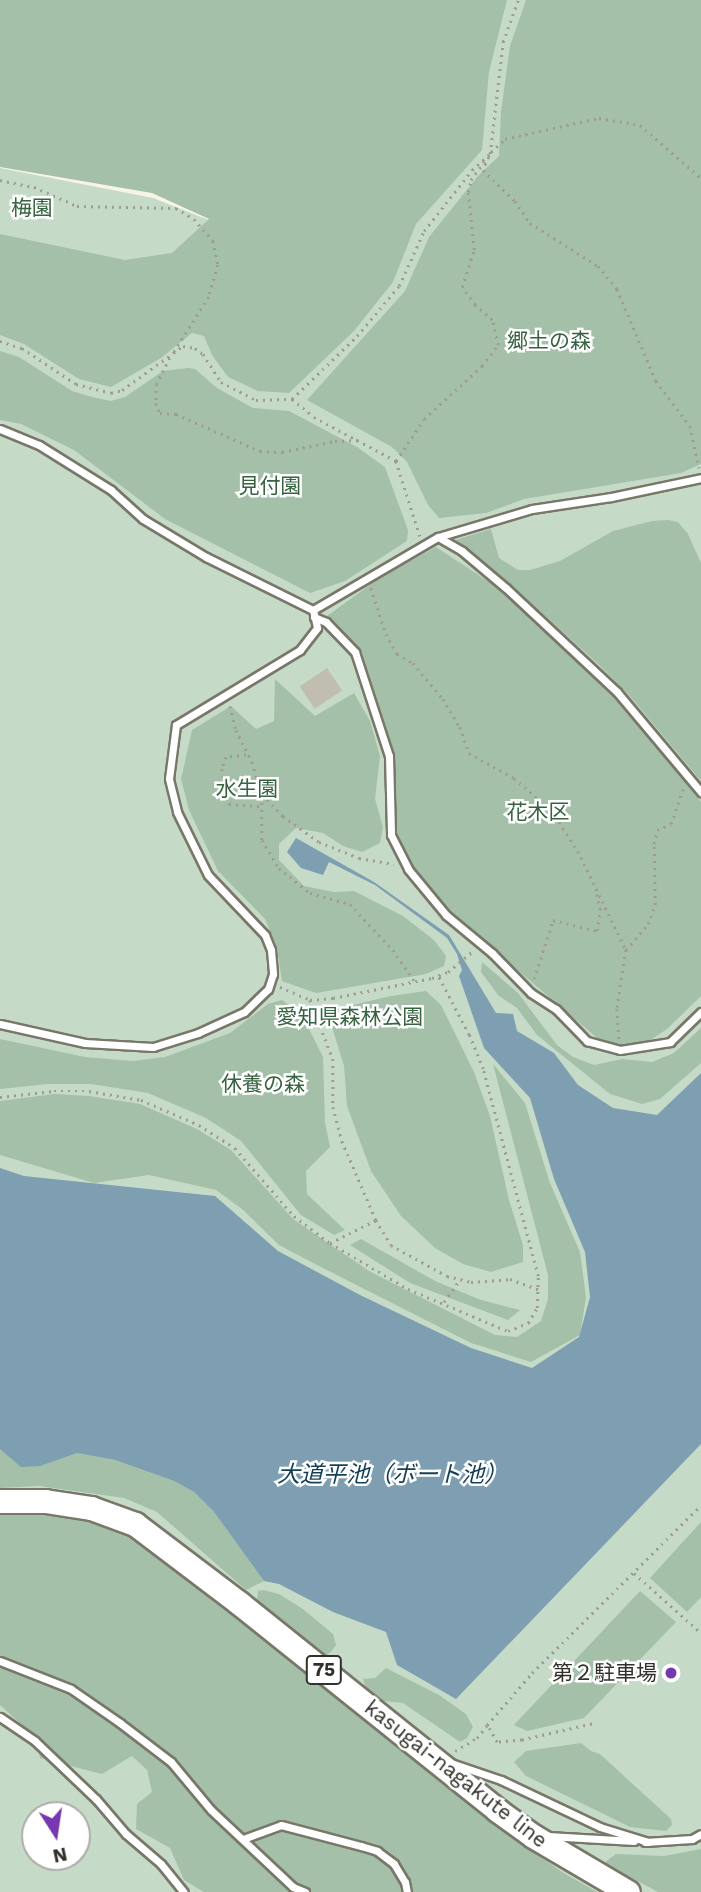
<!DOCTYPE html>
<meta charset="utf-8">
<style>
body{margin:0}
#map{position:relative;width:701px;height:1892px;overflow:hidden;background:#f7f4e5;font-family:"Work Sans","Noto Sans JP",sans-serif}
div>[style]{position:absolute}
[style*='--x']{left:calc(var(--x)*1px);top:calc(var(--y)*1px);width:calc(var(--w)*1px);rotate:calc(var(--a)*1deg)}
.green>*{inset:0;background:#c5dbc8}
.forest>*{inset:0;background:#a4c0a8}
.water>*{inset:0;background:#7e9eb1}
.building>*{inset:0;background:#c1beaf;transform-origin:0 0}
.path>*{height:2.5px;margin-top:-1.25px;transform-origin:0;background:repeating-linear-gradient(90deg,#9e9c91 0 2px,transparent 0 7px)}
.roads{filter:drop-shadow(2px 0 #797769) drop-shadow(-2px 0 #797769) drop-shadow(0 2px #797769) drop-shadow(0 -2px #797769)}
.lane>*{height:7px;margin:-3.5px;padding:0 3.5px;transform-origin:3.5px;border-radius:3.5px;background:#fff}
.primary>*{height:23px;margin:-11.5px;padding:0 11.5px;transform-origin:11.5px;border-radius:11.5px;background:#fff}
.dots>*{width:19px;height:19px;translate:-50% -50%;box-sizing:border-box;border:4px solid #fff;border-radius:50%}
span{translate:-50% -50%;white-space:nowrap;text-align:center;line-height:1.15;-webkit-text-stroke:5px #fff;paint-order:stroke}
.shield-label span{padding:2px 5px;background:#fff;border:2px solid;border-radius:5px;-webkit-text-stroke-width:0}
.shield-label{font-size:19px;color:#31302a;font-weight:700}
.park-label{font-size:21px;color:#376340}
.poi-label{font-size:21px;color:#31302a}
.right{translate:-100% -50%;text-align:right}
.street-label{font-size:21px;color:#31302a}
.water-label{font-size:23px;color:#133f54;font-style:italic}
.north{position:absolute;left:21px;top:1801px;width:70px;height:70px;box-sizing:border-box;background:#fff;border:2px solid #adacaa;border-radius:50%;rotate:168deg;font-size:19px;font-weight:700;line-height:28px;text-align:center;color:#31302a}
.north::after{content:'';display:block;margin:auto;width:24px;height:32px;background:#7538ae;clip-path:polygon(50% 0,100% 100%,50% 72%,0 100%)}
</style>
<div id="map">
<div class="green">
<i style="clip-path:polygon(evenodd,381px 0,701px 0,701px 1892px,0 1892px,0 168px,153px 198px,209px 220px,381px 0,35px 1815px,77px 1815px,77px 1857px,35px 1857px,35px 1815px)"></i>
</div>
<div class="forest">
<i style="clip-path:polygon(0 0,507px 0,489px 72px,482px 150px,416px 224px,393px 282px,354px 331px,289px 393px,258px 391px,228px 377px,212px 355px,204px 336px,192px 333px,161px 358px,111px 387px,79px 379px,24px 344px,0 335px,0 234px,125px 260px,172px 253px,209px 219px,152px 193px,0 167px)"></i>
<i style="clip-path:polygon(526px 0,701px 0,701px 464px,681px 473px,524px 499px,486px 513px,439px 518px,428px 505px,407px 462px,392px 447px,307px 400px,405px 291px,429px 237px,478px 176px,499px 156px,501px 112px,510px 46px)"></i>
<i style="clip-path:polygon(0 351px,19px 357px,72px 391px,92px 397px,111px 401px,125px 397px,163px 371px,188px 368px,195px 369px,217px 388px,253px 408px,289px 411px,357px 447px,385px 467px,408px 530px,407px 541px,345px 581px,310px 593px,165px 519px,74px 450px,21px 424px,0 420px)"></i>
<i style="clip-path:polygon(668px 520px,678px 522px,688px 534px,701px 563px,701px 781px,629px 695px,596px 662px,510px 584px,455px 540px,491px 529px,499px 558px,518px 570px,530px 570px,560px 561px,613px 531px,652px 521px)"></i>
<i style="clip-path:polygon(436px 547px,503px 591px,614px 695px,701px 802px,701px 996px,667px 1029px,643px 1045px,622px 1047px,603px 1043px,448px 911px,412px 866px,396px 834px,392px 756px,370px 682px,358px 651px,327px 616px,378px 579px)"></i>
<i style="clip-path:polygon(275px 679px,315px 716px,354px 693px,370px 721px,380px 756px,375px 799px,383px 827px,380px 843px,362px 852px,343px 846px,323px 833px,296px 828px,279px 844px,279px 860px,304px 886px,334px 892px,354px 891px,403px 916px,434px 940px,446px 956px,444px 966px,426px 974px,316px 993px,282px 981px,277px 948px,265px 919px,218px 871px,189px 810px,181px 779px,192px 730px,231px 706px,256px 729px,274px 721px)"></i>
<i style="clip-path:polygon(482px 962px,518px 993px,557px 1045px,573px 1057px,594px 1065px,622px 1059px,652px 1062px,674px 1053px,701px 1028px,701px 1063px,660px 1099px,642px 1104px,610px 1094px,537px 1035px,517px 1008px,498px 995px,481px 972px)"></i>
<i style="clip-path:polygon(426px 991px,441px 1005px,474px 1072px,490px 1116px,509px 1200px,523px 1245px,523px 1262px,491px 1272px,463px 1264px,435px 1248px,401px 1216px,371px 1171px,347px 1106px,344px 1066px,327px 1011px,391px 996px)"></i>
<i style="clip-path:polygon(282px 1000px,301px 1013px,323px 1057px,325px 1122px,330px 1147px,306px 1171px,307px 1194px,345px 1230px,334px 1235px,301px 1215px,241px 1141px,206px 1118px,148px 1093px,91px 1084px,48px 1084px,0 1089px,0 1039px,85px 1057px,133px 1061px,165px 1057px,230px 1033px,268px 1004px)"></i>
<i style="clip-path:polygon(493px 1064px,525px 1103px,550px 1183px,580px 1252px,586px 1297px,580px 1335px,531px 1362px,471px 1343px,313px 1263px,279px 1245px,242px 1209px,216px 1190px,149px 1175px,94px 1183px,0 1155px,0 1101px,54px 1094px,89px 1096px,140px 1104px,197px 1129px,231px 1150px,293px 1219px,369px 1271px,495px 1335px,517px 1337px,541px 1321px,548px 1299px,548px 1275px)"></i>
<i style="clip-path:polygon(361px 1239px,435px 1281px,481px 1300px,520px 1310px,508px 1320px,410px 1283px,350px 1245px)"></i>
<i style="clip-path:polygon(0 1449px,63px 1456px,77px 1453px,115px 1460px,174px 1481px,194px 1492px,214px 1512px,264px 1581px,246px 1590px,157px 1512px,124px 1498px,39px 1486px,0 1488px)"></i>
<i style="clip-path:polygon(49px 1512px,129px 1531px,483px 1816px,562px 1872px,597px 1892px,204px 1892px,184px 1880px,170px 1848px,136px 1829px,137px 1804px,152px 1792px,147px 1770px,132px 1756px,102px 1774px,40px 1758px,37px 1739px,0 1705px,0 1515px)"></i>
<i style="clip-path:polygon(701px 1522px,701px 1597px,687px 1612px,650px 1578px)"></i>
<i style="clip-path:polygon(263px 1590px,279px 1594px,303px 1609px,333px 1634px,336px 1645px,331px 1652px,325px 1656px,257px 1600px,258px 1591px)"></i>
<i style="clip-path:polygon(640px 1591px,676px 1622px,584px 1718px,527px 1731px,514px 1725px)"></i>
<i style="clip-path:polygon(386px 1668px,439px 1695px,466px 1714px,473px 1727px,467px 1738px,460px 1742px,403px 1703px,383px 1701px,366px 1688px,363px 1679px,375px 1678px)"></i>
<i style="clip-path:polygon(581px 1743px,591px 1751px,600px 1754px,671px 1819px,672px 1825px,666px 1831px,630px 1827px,526px 1776px,514px 1762px,526px 1751px)"></i>
<i style="clip-path:polygon(701px 1849px,701px 1892px,658px 1892px,604px 1863px,616px 1854px,664px 1856px)"></i>
</div>
<div class="water">
<i style="clip-path:polygon(296px 838px,374px 882px,449px 935px,496px 1013px,513px 1014px,517px 1031px,554px 1053px,578px 1085px,613px 1108px,657px 1115px,701px 1073px,701px 1444px,456px 1699px,397px 1665px,386px 1632px,333px 1612px,279px 1584px,264px 1581px,214px 1512px,194px 1492px,174px 1481px,115px 1460px,77px 1453px,40px 1466px,21px 1467px,0 1449px,0 1168px,24px 1176px,215px 1196px,278px 1251px,360px 1295px,471px 1348px,532px 1368px,579px 1337px,590px 1297px,585px 1252px,554px 1179px,530px 1098px,484px 1048px,459px 976px,462px 970px,457px 954px,447px 938px,375px 885px,329px 862px,323px 875px,301px 868px,287px 852px)"></i>
</div>
<div class="building">
<i style="left:327px;top:668px;width:27px;height:33px;rotate:56deg"></i>
</div>
<div class="path">
<i style="--x:491;--y:152;--w:19;--a:-43"></i>
<i style="--x:505;--y:139;--w:96;--a:-12.6"></i>
<i style="--x:599;--y:118;--w:42;--a:9.7"></i>
<i style="--x:640;--y:125;--w:81;--a:41"></i>
<i style="--x:489;--y:157;--w:14;--a:115"></i>
<i style="--x:483;--y:170;--w:45;--a:44.1"></i>
<i style="--x:515;--y:201;--w:27;--a:56"></i>
<i style="--x:530;--y:223;--w:80;--a:32.3"></i>
<i style="--x:598;--y:266;--w:30;--a:50"></i>
<i style="--x:617;--y:289;--w:100;--a:67"></i>
<i style="--x:656;--y:381;--w:56;--a:52.9"></i>
<i style="--x:690;--y:426;--w:43;--a:77.9"></i>
<i style="--x:0;--y:180;--w:35;--a:12"></i>
<i style="--x:34;--y:187;--w:47;--a:23.8"></i>
<i style="--x:77;--y:206;--w:99;--a:1.2"></i>
<i style="--x:176;--y:208;--w:21;--a:31"></i>
<i style="--x:194;--y:219;--w:29;--a:49"></i>
<i style="--x:213;--y:241;--w:25;--a:78"></i>
<i style="--x:218;--y:265;--w:33;--a:106"></i>
<i style="--x:209;--y:297;--w:65;--a:122.5"></i>
<i style="--x:0;--y:341;--w:23;--a:18"></i>
<i style="--x:22;--y:348;--w:65;--a:33.7"></i>
<i style="--x:76;--y:384;--w:36;--a:14"></i>
<i style="--x:111;--y:393;--w:11;--a:-15"></i>
<i style="--x:122;--y:390;--w:75;--a:-35.8"></i>
<i style="--x:183;--y:346;--w:12;--a:9"></i>
<i style="--x:195;--y:348;--w:10;--a:37"></i>
<i style="--x:203;--y:354;--w:33;--a:57"></i>
<i style="--x:221;--y:382;--w:39;--a:27"></i>
<i style="--x:256;--y:400;--w:36;--a:-2"></i>
<i style="--x:292;--y:399;--w:91;--a:-44.1"></i>
<i style="--x:357;--y:336;--w:65;--a:-50"></i>
<i style="--x:399;--y:286;--w:60;--a:-65.6"></i>
<i style="--x:424;--y:231;--w:78;--a:-51.8"></i>
<i style="--x:472;--y:170;--w:24;--a:-42"></i>
<i style="--x:490;--y:154;--w:113;--a:-83.4"></i>
<i style="--x:503;--y:42;--w:45;--a:-70.3"></i>
<i style="--x:170;--y:358;--w:29;--a:117"></i>
<i style="--x:157;--y:384;--w:19;--a:93"></i>
<i style="--x:156;--y:403;--w:11;--a:68"></i>
<i style="--x:160;--y:413;--w:16;--a:4"></i>
<i style="--x:176;--y:414;--w:92;--a:23.8"></i>
<i style="--x:260;--y:451;--w:22;--a:3"></i>
<i style="--x:282;--y:452;--w:54;--a:-11.7"></i>
<i style="--x:335;--y:441;--w:26;--a:-2"></i>
<i style="--x:292;--y:399;--w:28;--a:39"></i>
<i style="--x:314;--y:417;--w:93;--a:28.2"></i>
<i style="--x:396;--y:461;--w:79;--a:72.3"></i>
<i style="--x:396;--y:461;--w:50;--a:-56.3"></i>
<i style="--x:424;--y:419;--w:79;--a:-42.4"></i>
<i style="--x:482;--y:366;--w:26;--a:-53"></i>
<i style="--x:498;--y:345;--w:26;--a:-103"></i>
<i style="--x:492;--y:320;--w:23;--a:-139"></i>
<i style="--x:475;--y:305;--w:22;--a:-126"></i>
<i style="--x:462;--y:287;--w:39;--a:-72"></i>
<i style="--x:474;--y:250;--w:58;--a:-95.9"></i>
<i style="--x:468;--y:192;--w:12;--a:-76"></i>
<i style="--x:471;--y:180;--w:24;--a:-55"></i>
<i style="--x:371;--y:588;--w:48;--a:71.9"></i>
<i style="--x:386;--y:634;--w:23;--a:61"></i>
<i style="--x:397;--y:654;--w:18;--a:29"></i>
<i style="--x:413;--y:663;--w:47;--a:50.2"></i>
<i style="--x:443;--y:699;--w:33;--a:59"></i>
<i style="--x:460;--y:727;--w:28;--a:71"></i>
<i style="--x:469;--y:753;--w:51;--a:29.1"></i>
<i style="--x:514;--y:778;--w:28;--a:41"></i>
<i style="--x:535;--y:796;--w:35;--a:47"></i>
<i style="--x:559;--y:822;--w:35;--a:57"></i>
<i style="--x:578;--y:851;--w:110;--a:64.1"></i>
<i style="--x:626;--y:950;--w:60;--a:98.7"></i>
<i style="--x:617;--y:1009;--w:30;--a:86"></i>
<i style="--x:230;--y:706;--w:25;--a:76"></i>
<i style="--x:236;--y:730;--w:36;--a:63"></i>
<i style="--x:252;--y:762;--w:34;--a:73"></i>
<i style="--x:262;--y:795;--w:30;--a:45"></i>
<i style="--x:283;--y:816;--w:44;--a:35.8"></i>
<i style="--x:319;--y:842;--w:43;--a:21.8"></i>
<i style="--x:359;--y:858;--w:35;--a:10"></i>
<i style="--x:246;--y:755;--w:20;--a:174"></i>
<i style="--x:226;--y:757;--w:13;--a:108"></i>
<i style="--x:222;--y:769;--w:36;--a:79"></i>
<i style="--x:229;--y:804;--w:32;--a:4"></i>
<i style="--x:262;--y:796;--w:44;--a:90"></i>
<i style="--x:262;--y:840;--w:33;--a:59"></i>
<i style="--x:279;--y:868;--w:40;--a:39"></i>
<i style="--x:310;--y:893;--w:41;--a:15.4"></i>
<i style="--x:350;--y:904;--w:63;--a:46.9"></i>
<i style="--x:393;--y:950;--w:38;--a:55"></i>
<i style="--x:626;--y:950;--w:34;--a:-50"></i>
<i style="--x:648;--y:924;--w:20;--a:-70"></i>
<i style="--x:655;--y:905;--w:61;--a:-90.9"></i>
<i style="--x:654;--y:844;--w:14;--a:-78"></i>
<i style="--x:657;--y:830;--w:15;--a:-23"></i>
<i style="--x:671;--y:824;--w:37;--a:-71"></i>
<i style="--x:534;--y:979;--w:62;--a:-72.1"></i>
<i style="--x:553;--y:920;--w:45;--a:14"></i>
<i style="--x:597;--y:931;--w:21;--a:-82"></i>
<i style="--x:600;--y:910;--w:18;--a:-103"></i>
<i style="--x:280;--y:987;--w:33;--a:23"></i>
<i style="--x:310;--y:1000;--w:23;--a:-5"></i>
<i style="--x:333;--y:998;--w:101;--a:-11.4"></i>
<i style="--x:432;--y:978;--w:17;--a:-21"></i>
<i style="--x:448;--y:972;--w:33;--a:-40"></i>
<i style="--x:310;--y:1000;--w:63;--a:68.7"></i>
<i style="--x:333;--y:1059;--w:48;--a:90"></i>
<i style="--x:333;--y:1107;--w:35;--a:75"></i>
<i style="--x:342;--y:1141;--w:86;--a:66.7"></i>
<i style="--x:376;--y:1220;--w:29;--a:59"></i>
<i style="--x:391;--y:1245;--w:64;--a:29"></i>
<i style="--x:447;--y:1276;--w:25;--a:14"></i>
<i style="--x:471;--y:1282;--w:39;--a:-4"></i>
<i style="--x:510;--y:1279;--w:30;--a:20"></i>
<i style="--x:0;--y:1097;--w:54;--a:-6.3"></i>
<i style="--x:54;--y:1091;--w:35;--a:0"></i>
<i style="--x:89;--y:1091;--w:53;--a:9.8"></i>
<i style="--x:141;--y:1100;--w:63;--a:23.3"></i>
<i style="--x:199;--y:1125;--w:43;--a:32.6"></i>
<i style="--x:235;--y:1148;--w:90;--a:49.1"></i>
<i style="--x:294;--y:1216;--w:45;--a:36.9"></i>
<i style="--x:330;--y:1243;--w:91;--a:30.5"></i>
<i style="--x:408;--y:1289;--w:108;--a:22.8"></i>
<i style="--x:508;--y:1331;--w:22;--a:-22"></i>
<i style="--x:528;--y:1323;--w:17;--a:-59"></i>
<i style="--x:537;--y:1308;--w:32;--a:-88"></i>
<i style="--x:538;--y:1276;--w:214;--a:-104.9"></i>
<i style="--x:483;--y:1069;--w:37;--a:-112"></i>
<i style="--x:469;--y:1035;--w:67;--a:-117.7"></i>
<i style="--x:330;--y:1243;--w:51;--a:-26.6"></i>
<i style="--x:444;--y:1302;--w:28;--a:-55"></i>
<i style="--x:634;--y:1573;--w:90;--a:41.8"></i>
<i style="--x:592;--y:1724;--w:72;--a:167.1"></i>
<i style="--x:522;--y:1740;--w:25;--a:175"></i>
<i style="--x:497;--y:1742;--w:20;--a:-120"></i>
<i style="--x:487;--y:1725;--w:69;--a:-49.1"></i>
<i style="--x:532;--y:1673;--w:238;--a:-44.8"></i>
<i style="--x:455;--y:1751;--w:26;--a:-31"></i>
<i style="--x:477;--y:1738;--w:16;--a:-52"></i>
</div>
<div class="roads">
<div class="lane">
<i style="--x:0;--y:429;--w:42;--a:22.3"></i>
<i style="--x:39;--y:445;--w:85;--a:32"></i>
<i style="--x:111;--y:490;--w:43;--a:42.2"></i>
<i style="--x:143;--y:519;--w:74;--a:31.1"></i>
<i style="--x:206;--y:557;--w:119;--a:26.4"></i>
<i style="--x:313;--y:610;--w:18;--a:77"></i>
<i style="--x:317;--y:628;--w:28;--a:128"></i>
<i style="--x:300;--y:650;--w:145;--a:148.8"></i>
<i style="--x:176;--y:725;--w:54;--a:97.4"></i>
<i style="--x:169;--y:779;--w:34;--a:76"></i>
<i style="--x:177;--y:812;--w:70;--a:63.8"></i>
<i style="--x:208;--y:875;--w:83;--a:46.5"></i>
<i style="--x:265;--y:935;--w:16;--a:68"></i>
<i style="--x:271;--y:950;--w:24;--a:85"></i>
<i style="--x:273;--y:974;--w:16;--a:108"></i>
<i style="--x:268;--y:989;--w:33;--a:136"></i>
<i style="--x:244;--y:1012;--w:51;--a:155.5"></i>
<i style="--x:198;--y:1033;--w:47;--a:162.7"></i>
<i style="--x:153;--y:1047;--w:68;--a:-176.6"></i>
<i style="--x:85;--y:1043;--w:87;--a:-167.4"></i>
<i style="--x:438;--y:537;--w:28;--a:30"></i>
<i style="--x:462;--y:551;--w:57;--a:40.1"></i>
<i style="--x:506;--y:588;--w:152;--a:43.1"></i>
<i style="--x:617;--y:692;--w:131;--a:50"></i>
<i style="--x:313;--y:610;--w:145;--a:-30.3"></i>
<i style="--x:438;--y:537;--w:98;--a:-16.6"></i>
<i style="--x:532;--y:509;--w:80;--a:-8.6"></i>
<i style="--x:611;--y:497;--w:92;--a:-11.9"></i>
<i style="--x:314;--y:617;--w:13;--a:23"></i>
<i style="--x:326;--y:622;--w:42;--a:46"></i>
<i style="--x:355;--y:652;--w:109;--a:71.9"></i>
<i style="--x:389;--y:756;--w:79;--a:88.5"></i>
<i style="--x:391;--y:835;--w:38;--a:63"></i>
<i style="--x:408;--y:869;--w:60;--a:50.4"></i>
<i style="--x:446;--y:915;--w:60;--a:39.6"></i>
<i style="--x:492;--y:953;--w:56;--a:45.7"></i>
<i style="--x:531;--y:993;--w:30;--a:33"></i>
<i style="--x:556;--y:1009;--w:45;--a:45.9"></i>
<i style="--x:587;--y:1041;--w:34;--a:15"></i>
<i style="--x:620;--y:1050;--w:51;--a:-9.1"></i>
<i style="--x:670;--y:1042;--w:43;--a:-44.1"></i>
<i style="--x:0;--y:1661;--w:76;--a:21.5"></i>
<i style="--x:71;--y:1689;--w:60;--a:34.8"></i>
<i style="--x:120;--y:1723;--w:64;--a:37.4"></i>
<i style="--x:171;--y:1762;--w:62;--a:50.2"></i>
<i style="--x:211;--y:1810;--w:112;--a:43.2"></i>
<i style="--x:293;--y:1887;--w:13;--a:23"></i>
<i style="--x:0;--y:1717;--w:42;--a:34.4"></i>
<i style="--x:35;--y:1741;--w:84;--a:43.6"></i>
<i style="--x:96;--y:1799;--w:46;--a:49.4"></i>
<i style="--x:126;--y:1834;--w:46;--a:40.6"></i>
<i style="--x:161;--y:1864;--w:36;--a:51"></i>
<i style="--x:448;--y:1762;--w:56;--a:18.8"></i>
<i style="--x:501;--y:1780;--w:110;--a:25.4"></i>
<i style="--x:600;--y:1827;--w:50;--a:17.4"></i>
<i style="--x:548;--y:1836;--w:86;--a:3.3"></i>
<i style="--x:243;--y:1839;--w:40;--a:-20.2"></i>
<i style="--x:281;--y:1825;--w:83;--a:14.7"></i>
<i style="--x:361;--y:1846;--w:17;--a:17"></i>
<i style="--x:377;--y:1851;--w:21;--a:37"></i>
<i style="--x:394;--y:1864;--w:21;--a:59"></i>
<i style="--x:405;--y:1882;--w:10;--a:79"></i>
<i style="--x:645;--y:1842;--w:47;--a:-3.7"></i>
<i style="--x:692;--y:1839;--w:10;--a:-29"></i>
</div>
<div class="primary">
<i style="--x:0;--y:1501;--w:45;--a:0"></i>
<i style="--x:45;--y:1501;--w:47;--a:8.7"></i>
<i style="--x:91;--y:1508;--w:47;--a:20"></i>
<i style="--x:135;--y:1524;--w:131;--a:37.2"></i>
<i style="--x:239;--y:1603;--w:331;--a:38.7"></i>
<i style="--x:497;--y:1810;--w:44;--a:35.8"></i>
<i style="--x:533;--y:1836;--w:110;--a:30.5"></i>
</div>
</div>
<div class="dots">
<i style="left:671px;top:1673px;background:#7538ae"></i>
</div>
<div class="shield-label">
<span style="left:324px;top:1670px">75</span>
</div>
<div class="park-label">
<span style="left:32px;top:208px">梅園</span>
<span style="left:549px;top:341px">郷土の森</span>
<span style="left:270px;top:486px">見付園</span>
<span style="left:247px;top:789px">水生園</span>
<span style="left:538px;top:812px">花木区</span>
<span style="left:350px;top:1017px">愛知県森林公園</span>
<span style="left:263px;top:1084px">休養の森</span>
</div>
<div class="poi-label">
<span class="right" style="left:657px;top:1673px">第２駐車場</span>
</div>
<div class="street-label">
<span style="left:456px;top:1774px;rotate:38deg">kasugai-nagakute line</span>
</div>
<div class="water-label">
<span style="left:392px;top:1475px">大道平池（ボート池）</span>
</div>
<div class="north">N</div>
</div>
